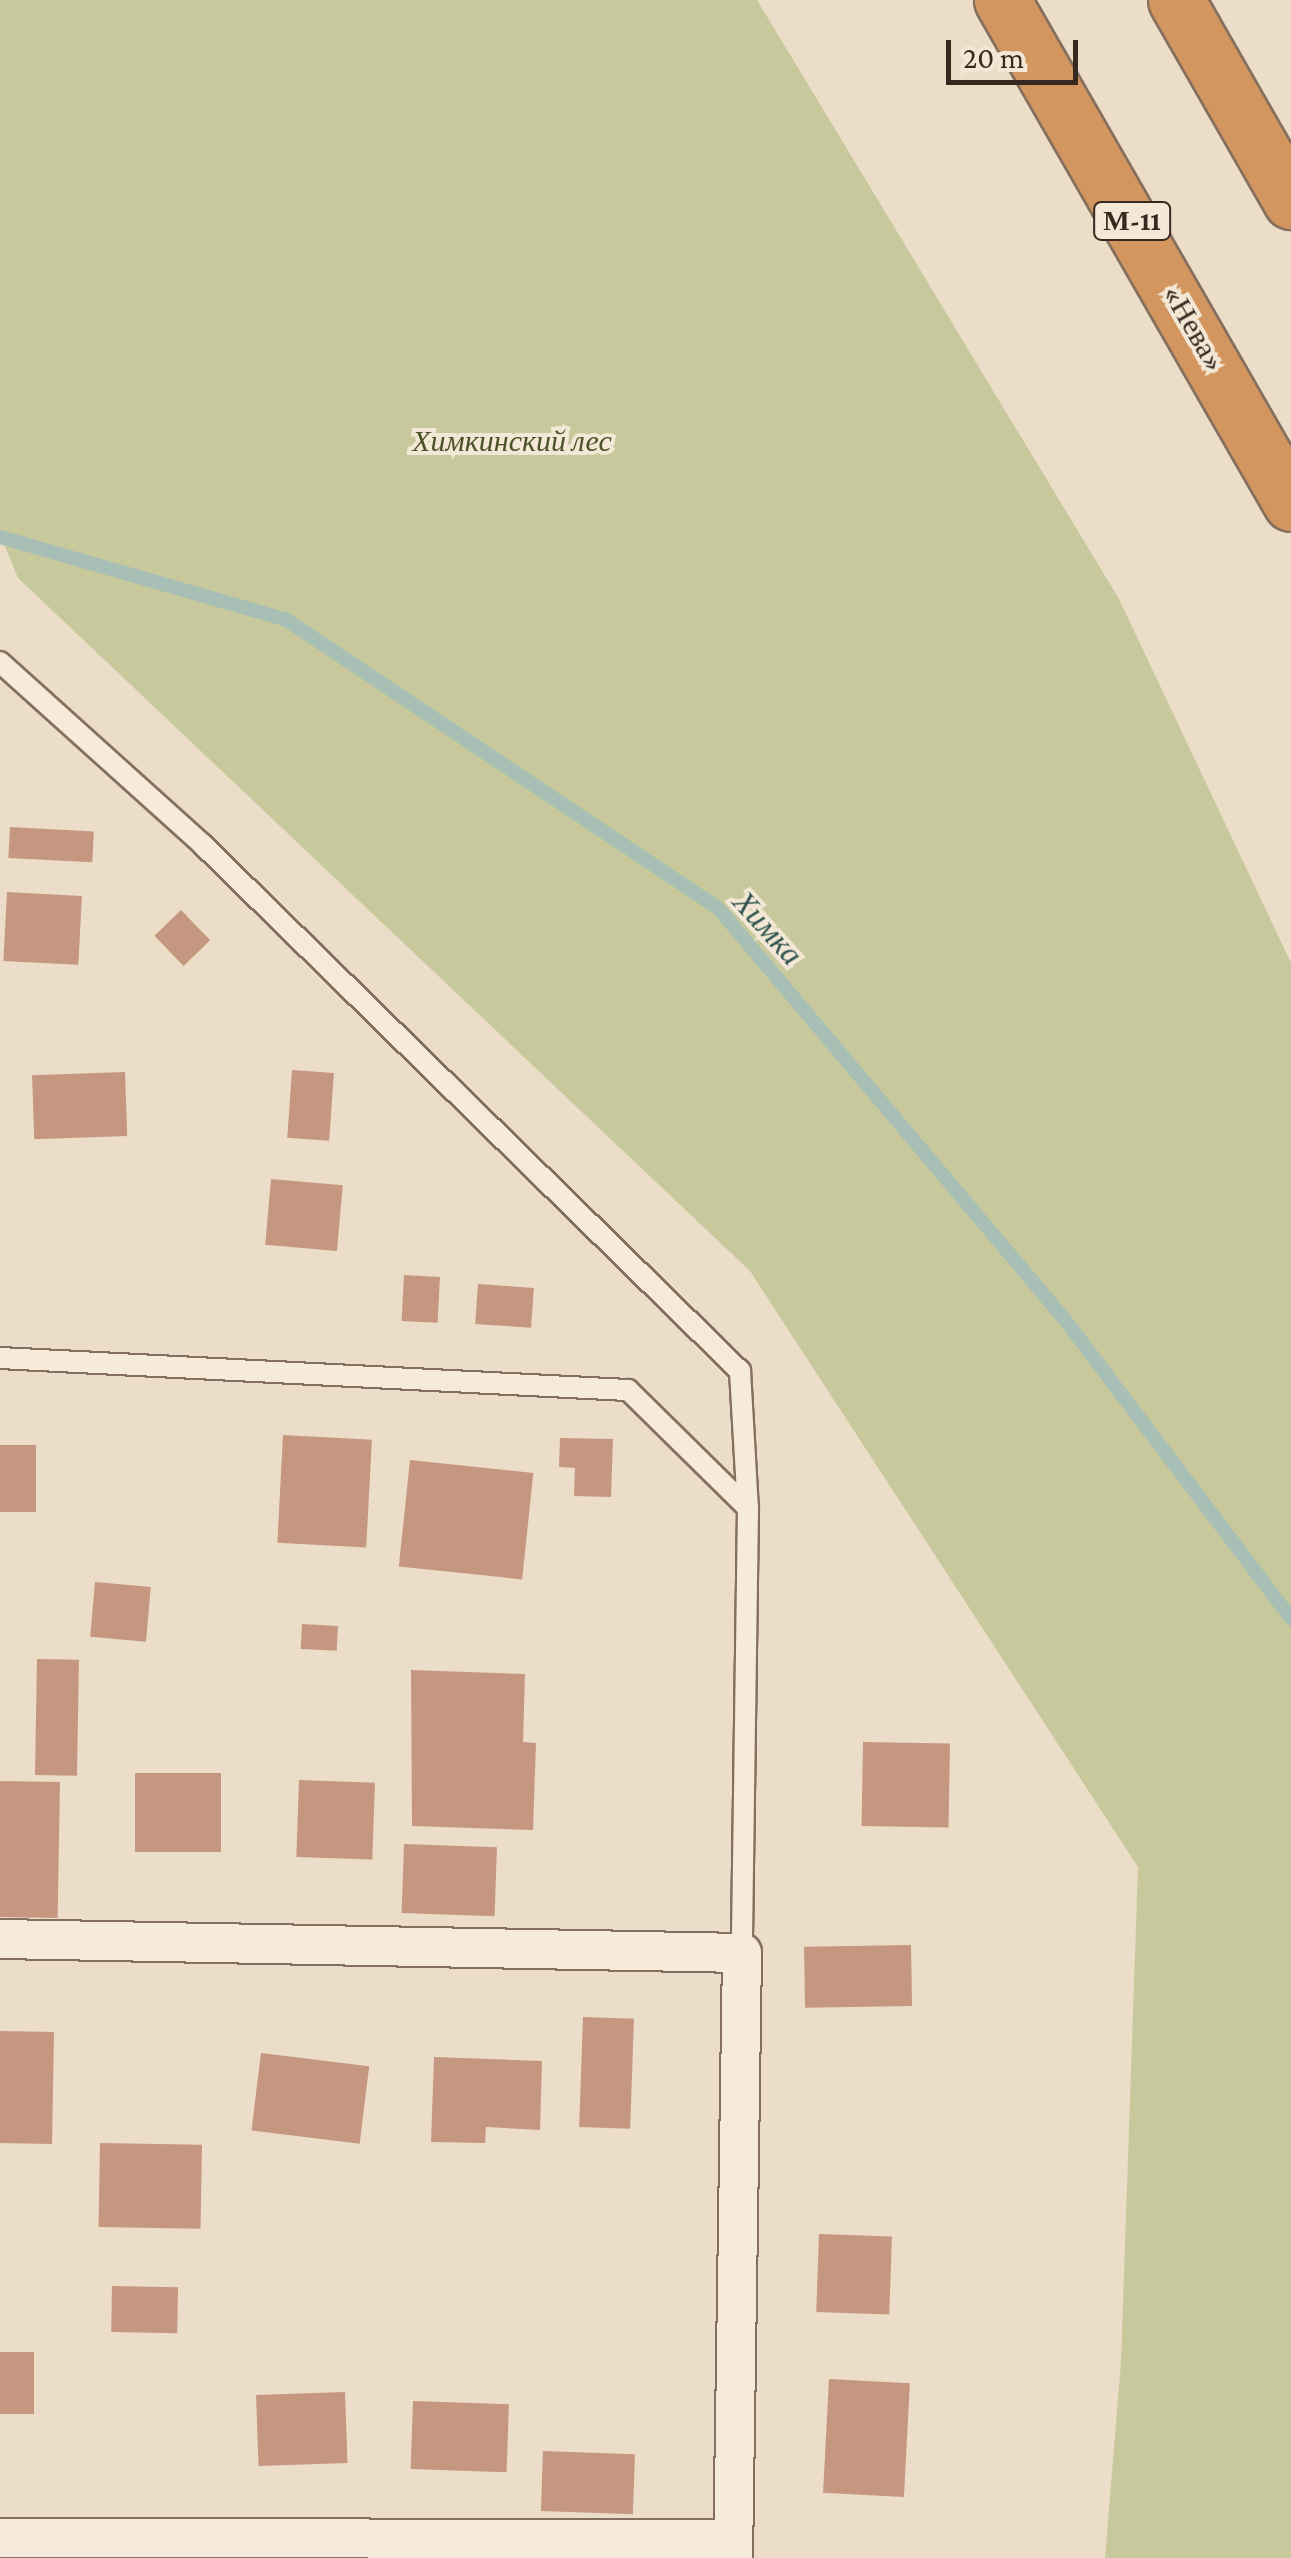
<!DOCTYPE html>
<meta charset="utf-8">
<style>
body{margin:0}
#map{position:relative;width:1291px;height:2558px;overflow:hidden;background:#ebddc7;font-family:"Crimson Pro",serif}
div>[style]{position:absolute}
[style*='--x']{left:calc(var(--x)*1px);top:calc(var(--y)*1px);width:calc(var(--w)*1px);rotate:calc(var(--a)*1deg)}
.green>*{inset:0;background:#c7c89c}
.stream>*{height:14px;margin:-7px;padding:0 7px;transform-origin:7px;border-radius:7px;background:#a8bfb6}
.building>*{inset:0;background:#c69780;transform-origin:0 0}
.roads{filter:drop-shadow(2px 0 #856f5e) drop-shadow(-2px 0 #856f5e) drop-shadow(0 2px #856f5e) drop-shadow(0 -2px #856f5e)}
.lane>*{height:20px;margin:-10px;padding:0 10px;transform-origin:10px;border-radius:10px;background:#f6ebda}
.street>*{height:38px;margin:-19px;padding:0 19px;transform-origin:19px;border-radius:19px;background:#f6ebda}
.highway>*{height:55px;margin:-27.5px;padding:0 27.5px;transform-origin:27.5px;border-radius:27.5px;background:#d3965f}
span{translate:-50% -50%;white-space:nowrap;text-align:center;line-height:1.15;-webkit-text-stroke:8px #f3e8d6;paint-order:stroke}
.shield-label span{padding:2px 8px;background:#f3e8d6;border:2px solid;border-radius:8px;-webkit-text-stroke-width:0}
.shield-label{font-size:28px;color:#372920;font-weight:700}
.street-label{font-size:30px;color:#372920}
.park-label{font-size:30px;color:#4b5128;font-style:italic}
.water-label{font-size:32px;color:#315550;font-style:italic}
.scale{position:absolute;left:946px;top:40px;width:132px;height:45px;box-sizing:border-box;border:5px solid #372920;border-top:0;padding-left:12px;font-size:30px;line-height:35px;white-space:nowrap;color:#372920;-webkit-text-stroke:8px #f3e8d6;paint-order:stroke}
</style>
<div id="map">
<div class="green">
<i style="clip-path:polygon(0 0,757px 0,1119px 599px,1291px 963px,1291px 2558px,1105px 2558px,1121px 2362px,1138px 1867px,750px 1271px,18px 578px,0 534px)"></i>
</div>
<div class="stream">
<i style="--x:0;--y:537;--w:297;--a:16.1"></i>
<i style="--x:285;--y:619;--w:521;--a:33.72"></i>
<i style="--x:718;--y:908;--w:540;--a:49.88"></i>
<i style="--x:1066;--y:1321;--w:373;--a:52.9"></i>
</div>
<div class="building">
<i style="left:10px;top:827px;width:84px;height:31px;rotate:3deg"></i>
<i style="left:7px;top:892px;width:75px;height:69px;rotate:3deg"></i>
<i style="left:181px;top:910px;width:42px;height:37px;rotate:46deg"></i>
<i style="left:292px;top:1070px;width:42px;height:68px;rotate:4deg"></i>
<i style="left:125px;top:1072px;width:64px;height:93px;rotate:88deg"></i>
<i style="left:271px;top:1179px;width:72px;height:66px;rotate:5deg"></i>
<i style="left:404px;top:1275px;width:36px;height:46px;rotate:3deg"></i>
<i style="left:478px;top:1284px;width:56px;height:40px;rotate:4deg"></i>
<i style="left:283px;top:1435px;width:89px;height:108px;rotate:3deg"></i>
<i style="clip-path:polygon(560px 1438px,613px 1439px,611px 1497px,574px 1496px,575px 1468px,559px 1467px)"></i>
<i style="left:0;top:1445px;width:36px;height:67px"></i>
<i style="left:410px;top:1460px;width:124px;height:107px;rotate:6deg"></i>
<i style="left:95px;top:1582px;width:56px;height:55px;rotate:5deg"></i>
<i style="left:302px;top:1624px;width:36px;height:25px;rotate:3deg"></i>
<i style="left:37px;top:1659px;width:42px;height:116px;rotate:1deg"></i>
<i style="clip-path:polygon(411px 1670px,525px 1674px,523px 1742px,536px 1743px,533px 1830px,412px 1826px)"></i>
<i style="left:863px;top:1742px;width:87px;height:84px;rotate:1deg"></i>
<i style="left:135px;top:1773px;width:86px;height:79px"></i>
<i style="left:299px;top:1780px;width:76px;height:77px;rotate:2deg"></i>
<i style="left:0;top:1781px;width:60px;height:136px;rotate:1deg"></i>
<i style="left:404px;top:1844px;width:93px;height:69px;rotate:2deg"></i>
<i style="left:911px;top:1945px;width:61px;height:107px;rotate:89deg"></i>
<i style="left:583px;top:2017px;width:51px;height:110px;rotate:2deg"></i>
<i style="left:0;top:2031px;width:54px;height:112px;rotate:1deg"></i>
<i style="left:261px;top:2053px;width:109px;height:78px;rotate:7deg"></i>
<i style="clip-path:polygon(434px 2057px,542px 2061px,540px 2130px,486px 2127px,485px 2143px,431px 2142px)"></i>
<i style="left:100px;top:2143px;width:102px;height:84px;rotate:1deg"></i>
<i style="left:819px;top:2234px;width:73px;height:78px;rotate:2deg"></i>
<i style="left:112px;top:2286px;width:66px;height:46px;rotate:1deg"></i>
<i style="left:0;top:2352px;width:34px;height:62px"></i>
<i style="left:829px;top:2379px;width:81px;height:114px;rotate:3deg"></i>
<i style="left:345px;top:2392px;width:71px;height:89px;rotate:88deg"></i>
<i style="left:413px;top:2401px;width:96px;height:68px;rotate:2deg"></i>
<i style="left:543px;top:2451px;width:92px;height:60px;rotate:2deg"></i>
</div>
<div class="roads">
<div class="lane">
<i style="--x:0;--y:662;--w:273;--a:42"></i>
<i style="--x:203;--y:845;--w:752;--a:44.41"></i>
<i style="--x:740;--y:1371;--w:137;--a:86.7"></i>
<i style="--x:0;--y:1358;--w:629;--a:2.92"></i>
<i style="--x:628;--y:1390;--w:168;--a:44.5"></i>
<i style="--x:748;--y:1508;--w:445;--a:90.8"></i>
</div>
<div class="street">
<i style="--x:0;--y:1939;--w:742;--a:1.08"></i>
<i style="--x:742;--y:1953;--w:605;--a:90.85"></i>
<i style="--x:0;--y:2538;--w:733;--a:0.08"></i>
</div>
<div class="highway">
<i style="--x:1002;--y:0;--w:580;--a:60.12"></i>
<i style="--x:1176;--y:0;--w:232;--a:60.2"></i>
</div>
</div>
<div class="shield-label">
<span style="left:1132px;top:221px">М-11</span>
</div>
<div class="street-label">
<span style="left:1194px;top:328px;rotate:60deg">«Нева»</span>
</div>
<div class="park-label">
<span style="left:512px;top:441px">Химкинский лес</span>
</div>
<div class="water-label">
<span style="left:768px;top:928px;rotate:48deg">Химка</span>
</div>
<div class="scale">20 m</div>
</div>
